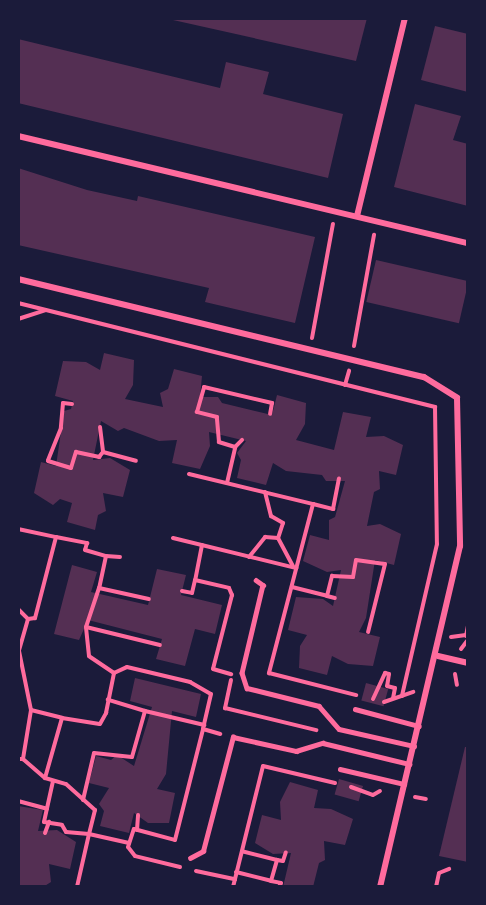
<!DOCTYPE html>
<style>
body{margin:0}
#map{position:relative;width:486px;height:905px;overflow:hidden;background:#1b1b3a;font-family:"Roboto Condensed",sans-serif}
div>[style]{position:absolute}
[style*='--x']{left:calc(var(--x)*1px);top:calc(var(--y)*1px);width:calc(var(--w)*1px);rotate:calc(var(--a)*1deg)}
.building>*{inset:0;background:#542f53;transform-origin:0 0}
.path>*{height:4px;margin:-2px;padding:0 2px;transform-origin:2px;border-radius:2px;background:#ff6b9d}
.service>*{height:4.5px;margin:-2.25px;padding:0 2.25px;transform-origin:2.25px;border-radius:2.25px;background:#ff6b9d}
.minor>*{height:6px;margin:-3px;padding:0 3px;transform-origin:3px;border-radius:3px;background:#ff6b9d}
span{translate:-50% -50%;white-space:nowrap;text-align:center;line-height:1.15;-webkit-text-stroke:4.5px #1b1b3a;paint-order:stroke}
.frame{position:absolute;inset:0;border:20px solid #1b1b3a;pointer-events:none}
</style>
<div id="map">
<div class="building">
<i style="clip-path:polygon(164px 18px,367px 18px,356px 61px)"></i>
<i style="clip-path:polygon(435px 26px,468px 34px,468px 92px,421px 80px)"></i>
<i style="clip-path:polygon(18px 39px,220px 88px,226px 62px,269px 72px,263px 94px,343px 114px,328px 178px,18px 103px)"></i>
<i style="clip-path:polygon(415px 104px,461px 116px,453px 140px,468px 144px,468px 206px,394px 187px)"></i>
<i style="clip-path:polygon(18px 168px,87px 190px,137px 201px,138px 196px,315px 237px,295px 323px,205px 302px,209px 288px,18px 245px)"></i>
<i style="left:376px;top:260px;width:95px;height:43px;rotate:13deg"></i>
<i style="clip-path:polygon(104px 353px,134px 360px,133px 385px,125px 399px,163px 407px,160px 393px,168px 389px,174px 369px,202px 376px,200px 397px,218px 397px,222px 403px,272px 415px,277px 395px,306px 403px,305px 424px,296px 440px,334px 450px,343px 412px,371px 417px,366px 437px,384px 436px,403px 445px,396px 475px,379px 471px,380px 489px,374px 492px,367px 526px,380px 524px,401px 534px,394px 565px,375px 560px,366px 618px,359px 632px,380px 637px,373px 666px,348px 664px,332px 656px,327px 675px,299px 668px,300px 646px,307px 635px,288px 630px,296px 597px,323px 599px,333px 606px,341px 570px,327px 572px,303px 561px,310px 535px,329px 540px,329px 520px,335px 517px,345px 481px,326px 481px,322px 475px,286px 471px,273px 463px,266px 485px,237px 478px,241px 460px,237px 453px,246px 441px,209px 432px,210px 446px,200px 469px,172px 463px,177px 440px,159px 441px,124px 428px,118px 431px,101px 421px,93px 460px,110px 458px,130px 470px,123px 497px,103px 493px,106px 511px,98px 515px,95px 530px,67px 522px,72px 503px,60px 499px,53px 505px,34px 493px,41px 462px,56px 466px,64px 411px,71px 409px,73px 401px,55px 396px,63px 361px,86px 362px,100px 370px)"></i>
<i style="clip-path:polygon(72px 565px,97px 572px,91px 592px,148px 605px,157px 569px,186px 575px,181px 595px,222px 605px,215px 634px,195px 629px,185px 666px,156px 659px,162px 639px,88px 620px,79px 640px,54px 634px)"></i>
<i style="clip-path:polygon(135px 678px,201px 694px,196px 717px,172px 711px,166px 774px,157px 789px,175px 793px,169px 823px,148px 823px,134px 813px,129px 833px,100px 826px,104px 811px,99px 804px,109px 788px,89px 783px,96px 756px,111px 760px,117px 755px,134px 766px,152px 707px,130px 701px)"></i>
<i style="left:366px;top:683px;width:23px;height:18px;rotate:15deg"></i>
<i style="clip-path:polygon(465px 747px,468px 747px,468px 862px,439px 856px)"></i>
<i style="left:339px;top:779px;width:25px;height:16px;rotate:16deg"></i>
<i style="clip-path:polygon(290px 782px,318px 790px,314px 808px,331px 809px,353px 819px,345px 845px,324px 841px,325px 860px,319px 863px,313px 887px,283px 887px,291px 853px,273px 854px,255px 843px,262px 815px,281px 820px,280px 802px)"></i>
<i style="clip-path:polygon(18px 806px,43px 810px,38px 831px,57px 830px,76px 842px,70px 869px,49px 864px,51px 882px,43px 887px,18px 887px)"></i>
</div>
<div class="path">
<i style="--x:18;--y:303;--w:430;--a:14"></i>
<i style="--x:435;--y:407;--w:137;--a:89.2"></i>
<i style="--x:437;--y:544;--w:156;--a:103"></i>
<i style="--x:18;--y:319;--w:29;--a:-18"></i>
<i style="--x:312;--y:338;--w:116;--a:-79.6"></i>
<i style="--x:354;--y:346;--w:113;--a:-79.8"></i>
<i style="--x:345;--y:385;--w:15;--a:-74"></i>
<i style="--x:72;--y:404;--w:9;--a:-174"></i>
<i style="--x:63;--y:403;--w:25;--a:95"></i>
<i style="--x:61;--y:428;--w:35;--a:112"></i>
<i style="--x:48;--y:461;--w:24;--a:17"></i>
<i style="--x:71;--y:468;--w:17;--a:-73"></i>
<i style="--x:76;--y:452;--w:24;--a:12"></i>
<i style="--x:99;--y:457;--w:6;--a:-51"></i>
<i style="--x:100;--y:427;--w:25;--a:83"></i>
<i style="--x:103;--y:452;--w:34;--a:15"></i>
<i style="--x:235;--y:447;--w:10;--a:-45"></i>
<i style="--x:189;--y:474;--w:128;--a:13.6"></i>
<i style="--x:313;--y:504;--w:175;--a:104.6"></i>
<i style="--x:269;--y:673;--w:90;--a:14.2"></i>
<i style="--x:227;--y:483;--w:37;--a:-77"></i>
<i style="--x:235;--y:447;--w:17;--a:-163"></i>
<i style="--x:219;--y:442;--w:25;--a:-95"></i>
<i style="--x:217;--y:417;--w:21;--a:-166"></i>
<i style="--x:197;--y:412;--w:26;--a:-74"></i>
<i style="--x:204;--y:387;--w:70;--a:13.2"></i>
<i style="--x:272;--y:403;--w:11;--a:100"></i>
<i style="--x:265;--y:492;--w:25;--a:76"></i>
<i style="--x:271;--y:516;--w:14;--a:30"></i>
<i style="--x:283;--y:523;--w:16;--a:108"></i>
<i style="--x:278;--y:538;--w:32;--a:62"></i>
<i style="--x:313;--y:504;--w:21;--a:14"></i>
<i style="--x:333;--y:509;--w:31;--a:-79"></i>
<i style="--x:18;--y:529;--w:39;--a:12"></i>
<i style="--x:56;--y:537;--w:84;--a:104.5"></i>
<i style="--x:35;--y:618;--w:7;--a:172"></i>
<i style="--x:28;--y:619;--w:33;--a:106"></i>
<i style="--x:19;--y:651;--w:60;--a:78.5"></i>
<i style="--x:31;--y:710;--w:50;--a:99.3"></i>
<i style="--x:23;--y:759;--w:5;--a:180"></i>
<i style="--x:56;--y:537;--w:32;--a:11"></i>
<i style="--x:87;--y:543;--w:7;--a:106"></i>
<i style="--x:85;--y:550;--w:22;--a:16"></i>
<i style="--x:106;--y:556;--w:33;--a:102"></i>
<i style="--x:99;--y:588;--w:51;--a:12.4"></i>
<i style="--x:173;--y:538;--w:127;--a:13.7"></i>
<i style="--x:202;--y:545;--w:36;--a:101"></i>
<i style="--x:195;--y:580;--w:35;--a:13"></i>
<i style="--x:229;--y:588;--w:8;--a:67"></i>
<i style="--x:232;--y:595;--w:76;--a:104.4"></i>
<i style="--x:213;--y:669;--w:19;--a:16"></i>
<i style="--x:106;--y:556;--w:14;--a:4"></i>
<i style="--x:249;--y:557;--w:26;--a:-51"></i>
<i style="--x:265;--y:537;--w:13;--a:4"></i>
<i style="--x:292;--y:587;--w:36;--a:14"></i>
<i style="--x:327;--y:596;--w:21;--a:-76"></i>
<i style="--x:332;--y:576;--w:21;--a:3"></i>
<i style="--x:353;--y:577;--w:17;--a:-80"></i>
<i style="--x:356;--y:560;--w:29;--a:8"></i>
<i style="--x:385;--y:564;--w:70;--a:104"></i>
<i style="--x:99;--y:588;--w:41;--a:108.4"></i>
<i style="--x:86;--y:627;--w:76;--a:13.7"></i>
<i style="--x:182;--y:591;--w:10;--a:11"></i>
<i style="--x:192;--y:593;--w:13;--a:-77"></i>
<i style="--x:327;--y:596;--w:8;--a:14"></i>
<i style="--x:18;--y:609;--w:14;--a:45"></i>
<i style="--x:466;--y:636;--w:10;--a:-79"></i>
<i style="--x:451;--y:637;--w:15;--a:-8"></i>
<i style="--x:461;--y:649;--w:10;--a:-53"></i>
<i style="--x:114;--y:673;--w:14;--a:-25"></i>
<i style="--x:127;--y:667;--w:65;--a:13.4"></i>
<i style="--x:190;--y:682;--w:24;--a:30"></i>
<i style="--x:211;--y:694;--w:36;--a:103"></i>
<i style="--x:203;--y:729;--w:18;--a:16"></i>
<i style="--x:455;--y:674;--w:11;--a:80"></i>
<i style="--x:231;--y:680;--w:29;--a:102"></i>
<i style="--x:225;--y:708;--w:94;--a:13.6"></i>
<i style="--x:373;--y:699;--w:29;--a:-65"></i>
<i style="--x:385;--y:673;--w:4;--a:14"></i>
<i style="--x:389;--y:674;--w:12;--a:99"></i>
<i style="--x:387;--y:686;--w:8;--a:14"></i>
<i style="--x:395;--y:688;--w:10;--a:101"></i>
<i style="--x:384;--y:702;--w:31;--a:-19"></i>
<i style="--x:31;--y:710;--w:32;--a:14"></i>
<i style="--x:145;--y:711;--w:61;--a:13.3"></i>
<i style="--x:23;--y:759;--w:29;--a:41"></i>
<i style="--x:45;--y:778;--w:62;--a:-74.2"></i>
<i style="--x:62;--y:718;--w:38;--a:9"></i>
<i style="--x:100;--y:724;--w:13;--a:-61"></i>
<i style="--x:106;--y:713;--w:41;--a:-78.7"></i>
<i style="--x:114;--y:673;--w:30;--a:-146"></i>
<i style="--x:89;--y:656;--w:29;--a:-96"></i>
<i style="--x:45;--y:778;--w:22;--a:16"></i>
<i style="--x:66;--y:784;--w:39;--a:42"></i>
<i style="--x:95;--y:810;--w:25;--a:104"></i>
<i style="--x:89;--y:834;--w:41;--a:12.7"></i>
<i style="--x:53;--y:781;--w:42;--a:102.4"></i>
<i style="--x:44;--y:822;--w:18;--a:9"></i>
<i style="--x:62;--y:825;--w:8;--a:60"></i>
<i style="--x:66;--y:832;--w:23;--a:5"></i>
<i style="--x:89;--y:834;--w:54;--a:102.8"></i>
<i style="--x:351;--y:787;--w:23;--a:20"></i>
<i style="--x:373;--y:795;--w:8;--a:-30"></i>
<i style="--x:415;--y:797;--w:11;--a:10"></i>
<i style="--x:83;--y:800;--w:48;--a:-76.8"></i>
<i style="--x:94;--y:753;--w:38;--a:6"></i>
<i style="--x:132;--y:757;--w:48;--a:-74.2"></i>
<i style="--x:145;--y:711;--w:39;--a:-163"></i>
<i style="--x:18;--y:801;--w:30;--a:15"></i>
<i style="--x:137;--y:830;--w:15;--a:-86"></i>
<i style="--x:45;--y:833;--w:12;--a:-70"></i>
<i style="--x:277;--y:860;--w:6;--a:9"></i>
<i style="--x:283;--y:861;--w:9;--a:-72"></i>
<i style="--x:180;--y:867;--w:46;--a:-166.3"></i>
<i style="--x:135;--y:856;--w:11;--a:-128"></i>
<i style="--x:128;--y:847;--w:19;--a:-72"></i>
<i style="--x:134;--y:829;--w:42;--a:15"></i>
<i style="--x:175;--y:840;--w:114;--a:-75.8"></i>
<i style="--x:196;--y:871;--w:40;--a:12"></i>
<i style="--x:235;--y:879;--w:8;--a:104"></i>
<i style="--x:236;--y:872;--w:36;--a:14"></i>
<i style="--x:271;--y:881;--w:22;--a:-74"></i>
<i style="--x:277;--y:860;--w:36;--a:-166"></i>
<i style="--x:235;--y:879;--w:116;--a:-76.1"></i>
<i style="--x:263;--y:766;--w:74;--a:13.3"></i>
<i style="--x:271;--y:881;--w:10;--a:11"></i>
<i style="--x:281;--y:883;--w:4;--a:117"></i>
<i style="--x:436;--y:887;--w:14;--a:-78"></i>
<i style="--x:439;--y:873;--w:11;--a:-22"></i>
</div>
<div class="service">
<i style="--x:256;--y:580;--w:9;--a:36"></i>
<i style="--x:263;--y:585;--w:90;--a:103.4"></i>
<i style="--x:242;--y:673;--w:16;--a:72"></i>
<i style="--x:247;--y:688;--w:74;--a:14"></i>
<i style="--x:319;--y:706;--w:30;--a:49"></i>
<i style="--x:339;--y:729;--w:77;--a:12.8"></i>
<i style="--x:355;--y:709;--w:66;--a:14.9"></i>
<i style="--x:340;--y:769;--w:66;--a:13.2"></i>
<i style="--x:190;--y:858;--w:15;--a:-28"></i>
<i style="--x:203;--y:851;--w:118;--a:-75.3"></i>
<i style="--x:233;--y:737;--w:65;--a:12.5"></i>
<i style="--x:296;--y:751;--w:28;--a:-17"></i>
<i style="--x:323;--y:743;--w:89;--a:13.7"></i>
</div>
<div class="minor">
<i style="--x:18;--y:136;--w:463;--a:13.4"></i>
<i style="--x:357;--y:216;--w:204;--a:-76.4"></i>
<i style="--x:18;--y:279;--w:418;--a:13.6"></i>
<i style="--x:424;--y:377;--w:39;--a:32"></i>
<i style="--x:457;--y:398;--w:148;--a:88.8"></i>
<i style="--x:460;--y:546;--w:350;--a:103.2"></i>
<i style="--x:438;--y:656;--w:31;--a:13"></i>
</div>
<div class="frame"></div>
</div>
